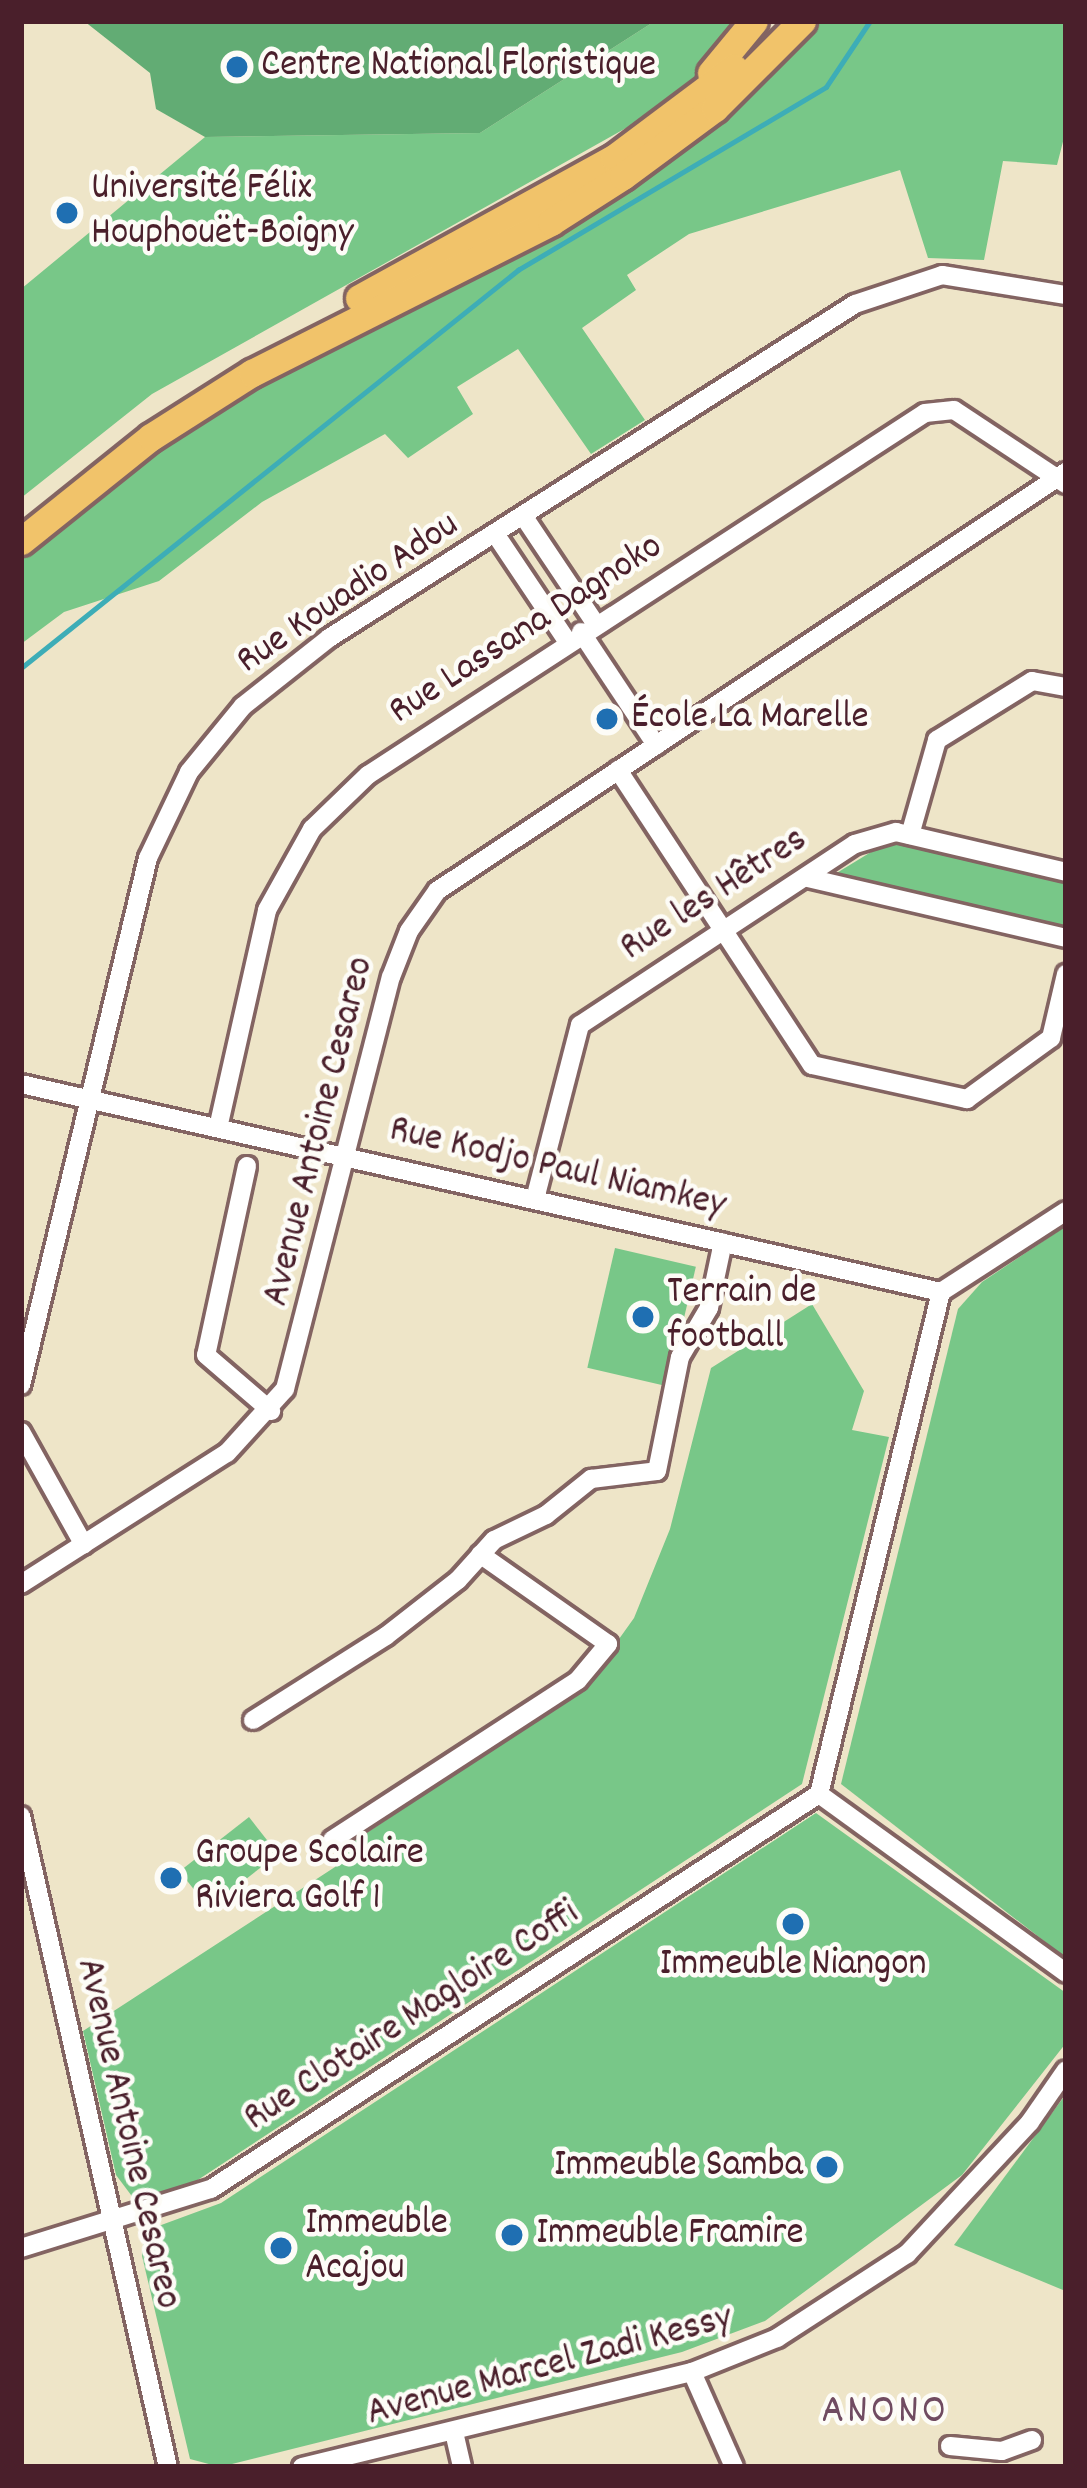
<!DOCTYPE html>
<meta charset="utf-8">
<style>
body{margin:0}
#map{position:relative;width:1087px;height:2488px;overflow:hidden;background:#eee5c8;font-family:Dekko,sans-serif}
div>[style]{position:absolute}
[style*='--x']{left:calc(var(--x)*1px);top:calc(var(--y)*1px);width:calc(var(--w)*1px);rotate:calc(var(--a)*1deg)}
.green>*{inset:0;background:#78c788;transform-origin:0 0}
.forest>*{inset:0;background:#62ac74}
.stream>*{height:4.5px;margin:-2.25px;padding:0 2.25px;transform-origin:2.25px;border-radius:2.25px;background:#3dadb7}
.roads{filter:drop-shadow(3px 0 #836462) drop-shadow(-3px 0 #836462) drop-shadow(0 3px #836462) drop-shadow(0 -3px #836462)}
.minor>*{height:18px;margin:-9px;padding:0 9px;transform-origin:9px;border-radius:9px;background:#fff}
.highway>*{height:27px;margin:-13.5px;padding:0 13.5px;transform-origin:13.5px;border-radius:13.5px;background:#f1c36a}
.dots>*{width:33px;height:33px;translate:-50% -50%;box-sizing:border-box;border:6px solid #fdfcf7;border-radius:50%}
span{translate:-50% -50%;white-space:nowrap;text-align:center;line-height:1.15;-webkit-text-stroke:9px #fdfcf7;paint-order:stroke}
.poi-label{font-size:39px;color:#4a1f2b}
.left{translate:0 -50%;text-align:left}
.right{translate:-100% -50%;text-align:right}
.street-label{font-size:39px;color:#4a1f2b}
.neighbourhood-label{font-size:42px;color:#704b61;letter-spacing:3px}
.frame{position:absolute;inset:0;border:24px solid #4a1f2b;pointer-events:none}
</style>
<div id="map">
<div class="green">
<i style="clip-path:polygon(655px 21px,747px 21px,676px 100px,152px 394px,21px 498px,21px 289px,205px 137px,480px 133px)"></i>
<i style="clip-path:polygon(816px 21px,1066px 21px,1066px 130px,1057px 165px,1003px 161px,984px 260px,928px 258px,900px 170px,689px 234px,627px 275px,636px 290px,582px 328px,645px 420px,591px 454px,518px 349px,457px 387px,473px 414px,408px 458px,385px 434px,262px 502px,159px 581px,64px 612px,21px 644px,21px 548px,176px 424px,790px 52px)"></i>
<i style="clip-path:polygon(894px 838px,1066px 877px,1066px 927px,835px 874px)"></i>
<i style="clip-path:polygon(1066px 1226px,1066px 1958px,841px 1784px,958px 1309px,982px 1282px)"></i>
<i style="left:615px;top:1248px;width:83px;height:123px;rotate:13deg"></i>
<i style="clip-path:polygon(812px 1304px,864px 1391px,852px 1430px,889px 1437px,802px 1784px,187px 2187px,134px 2199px,116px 2175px,83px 2031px,335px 1867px,341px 1850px,584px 1688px,634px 1618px,670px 1529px,711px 1368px)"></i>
<i style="clip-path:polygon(816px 1813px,1066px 1993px,1066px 2043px,962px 2175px,765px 2321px,682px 2352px,220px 2467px,190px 2459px,142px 2256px,145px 2231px,221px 2203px)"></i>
<i style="left:249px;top:1817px;width:47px;height:88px;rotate:52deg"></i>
<i style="clip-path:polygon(1066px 2094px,1066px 2290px,1063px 2290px,954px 2245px)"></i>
</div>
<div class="forest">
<i style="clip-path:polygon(84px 21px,655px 21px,480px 133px,205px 137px,156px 109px,150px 73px)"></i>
</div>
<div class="stream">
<i style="--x:21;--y:668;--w:637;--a:-38.69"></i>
<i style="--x:518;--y:270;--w:358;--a:-30.7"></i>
<i style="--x:826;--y:87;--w:79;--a:-56.3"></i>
</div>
<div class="roads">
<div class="minor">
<i style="--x:524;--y:517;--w:128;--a:56.2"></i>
<i style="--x:496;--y:535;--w:128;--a:56.2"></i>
<i style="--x:581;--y:632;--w:136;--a:56.4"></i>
<i style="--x:618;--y:770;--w:353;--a:56.7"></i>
<i style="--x:812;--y:1065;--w:159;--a:12.4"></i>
<i style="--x:967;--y:1099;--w:104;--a:-36"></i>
<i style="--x:1051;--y:1038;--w:66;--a:-76.8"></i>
<i style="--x:910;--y:835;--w:99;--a:-74.1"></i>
<i style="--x:937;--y:740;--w:112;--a:-31.8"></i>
<i style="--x:1032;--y:681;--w:35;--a:10"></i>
<i style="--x:808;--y:878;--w:265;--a:13.1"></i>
<i style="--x:21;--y:1084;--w:943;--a:12.74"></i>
<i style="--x:218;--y:1128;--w:223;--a:-77.3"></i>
<i style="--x:267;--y:910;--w:93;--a:-60.9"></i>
<i style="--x:312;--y:829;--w:78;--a:-44"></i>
<i style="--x:368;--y:775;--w:664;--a:-33.02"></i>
<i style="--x:925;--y:413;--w:29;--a:-6"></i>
<i style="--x:954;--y:410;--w:134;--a:33.5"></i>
<i style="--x:247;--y:1166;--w:193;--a:102.2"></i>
<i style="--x:206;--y:1355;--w:86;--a:40.7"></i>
<i style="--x:535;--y:1199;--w:180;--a:-75.5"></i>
<i style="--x:580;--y:1025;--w:329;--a:-33.4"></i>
<i style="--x:855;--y:844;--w:43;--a:-16.3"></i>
<i style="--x:896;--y:832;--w:175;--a:13.2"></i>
<i style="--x:21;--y:1385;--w:542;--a:-76.45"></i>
<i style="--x:148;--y:858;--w:95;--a:-64.5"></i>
<i style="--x:189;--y:772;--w:85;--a:-50.7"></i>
<i style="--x:243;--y:706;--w:110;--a:-38.3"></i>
<i style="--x:329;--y:638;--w:623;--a:-32.41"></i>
<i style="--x:855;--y:304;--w:92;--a:-18.4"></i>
<i style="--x:942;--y:275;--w:126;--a:9.2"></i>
<i style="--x:21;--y:1432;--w:129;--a:60.9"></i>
<i style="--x:21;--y:1584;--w:244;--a:-32.5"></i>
<i style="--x:227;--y:1453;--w:86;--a:-47.8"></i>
<i style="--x:285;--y:1389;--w:425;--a:-75.6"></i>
<i style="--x:391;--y:977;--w:49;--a:-68.6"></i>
<i style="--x:409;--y:931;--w:49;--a:-55"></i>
<i style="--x:437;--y:891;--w:756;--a:-33.67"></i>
<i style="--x:253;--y:1720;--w:157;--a:-32.3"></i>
<i style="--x:386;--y:1636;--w:91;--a:-37.9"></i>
<i style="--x:458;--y:1580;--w:54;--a:-48"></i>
<i style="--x:494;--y:1540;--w:58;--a:-25.7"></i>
<i style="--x:546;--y:1515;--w:58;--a:-38.7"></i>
<i style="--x:591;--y:1479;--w:66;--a:-6.9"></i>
<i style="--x:657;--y:1471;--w:116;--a:-78.6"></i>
<i style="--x:680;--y:1357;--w:57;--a:-59.4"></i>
<i style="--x:709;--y:1308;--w:67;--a:-78"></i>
<i style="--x:819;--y:1794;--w:517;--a:-76.34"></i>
<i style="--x:941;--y:1292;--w:149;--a:-32.9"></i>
<i style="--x:819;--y:1794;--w:305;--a:35.9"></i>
<i style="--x:21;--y:1816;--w:667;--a:77.28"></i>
<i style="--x:332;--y:1840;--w:293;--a:-33"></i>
<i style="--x:578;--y:1680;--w:47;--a:-50.2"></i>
<i style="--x:608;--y:1644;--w:156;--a:-144.9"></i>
<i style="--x:21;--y:2248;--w:199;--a:-17.3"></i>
<i style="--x:211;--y:2189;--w:725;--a:-33.01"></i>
<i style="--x:692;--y:2372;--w:104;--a:66.1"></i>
<i style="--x:454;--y:2432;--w:36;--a:77"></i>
<i style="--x:950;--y:2446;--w:52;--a:5.5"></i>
<i style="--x:1002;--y:2451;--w:32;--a:-20"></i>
<i style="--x:302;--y:2467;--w:401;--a:-13.7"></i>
<i style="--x:692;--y:2372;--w:92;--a:-21.8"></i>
<i style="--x:777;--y:2338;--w:155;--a:-32.9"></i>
<i style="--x:907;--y:2254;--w:180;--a:-47"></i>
<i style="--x:1030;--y:2122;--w:63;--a:-55.3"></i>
</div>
<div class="highway">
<i style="--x:711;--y:73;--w:67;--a:-50.4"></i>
<i style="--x:359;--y:298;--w:291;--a:-28.8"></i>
<i style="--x:614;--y:158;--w:150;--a:-36.9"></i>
<i style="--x:21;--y:541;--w:166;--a:-38.7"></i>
<i style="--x:151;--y:437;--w:120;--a:-32.4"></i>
<i style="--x:252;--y:373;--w:335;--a:-26.8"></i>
<i style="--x:551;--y:222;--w:85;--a:-32.6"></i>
<i style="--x:623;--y:176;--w:114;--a:-36.5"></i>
<i style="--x:715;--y:108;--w:123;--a:-45"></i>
</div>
</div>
<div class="dots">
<i style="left:237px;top:67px;background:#1f6fb2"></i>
<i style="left:67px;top:213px;background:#1f6fb2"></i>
<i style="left:607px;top:719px;background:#1f6fb2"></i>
<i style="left:643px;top:1317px;background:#1f6fb2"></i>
<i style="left:171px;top:1878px;background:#1f6fb2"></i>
<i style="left:793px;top:1924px;background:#1f6fb2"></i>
<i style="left:827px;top:2167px;background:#1f6fb2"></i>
<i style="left:512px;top:2235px;background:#1f6fb2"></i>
<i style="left:281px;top:2248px;background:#1f6fb2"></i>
</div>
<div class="poi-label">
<span class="left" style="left:261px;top:67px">Centre National Floristique</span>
<span class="left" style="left:91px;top:213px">Université Félix<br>Houphouët-Boigny</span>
<span class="left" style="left:631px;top:719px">École La Marelle</span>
<span class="left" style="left:667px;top:1317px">Terrain de<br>football</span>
<span class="left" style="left:195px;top:1878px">Groupe Scolaire<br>Riviera Golf 1</span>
<span style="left:793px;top:1966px">Immeuble Niangon</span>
<span class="right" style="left:803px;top:2167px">Immeuble Samba</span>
<span class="left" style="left:305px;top:2248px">Immeuble<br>Acajou</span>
<span class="left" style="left:536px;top:2235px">Immeuble Framire</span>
</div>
<div class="street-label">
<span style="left:349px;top:595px;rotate:-34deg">Rue Kouadio Adou</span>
<span style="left:527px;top:631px;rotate:-33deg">Rue Lassana Dagnoko</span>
<span style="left:715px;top:896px;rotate:-33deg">Rue les Hêtres</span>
<span style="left:321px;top:1132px;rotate:-76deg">Avenue Antoine Cesareo</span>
<span style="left:557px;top:1170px;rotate:13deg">Rue Kodjo Paul Niamkey</span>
<span style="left:413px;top:2018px;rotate:-33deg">Rue Clotaire Magloire Coffi</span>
<span style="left:126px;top:2134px;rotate:77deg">Avenue Antoine Cesareo</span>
<span style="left:550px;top:2368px;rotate:-15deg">Avenue Marcel Zadi Kessy</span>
</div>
<div class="neighbourhood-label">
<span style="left:885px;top:2413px">ANONO</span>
</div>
<div class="frame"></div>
</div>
